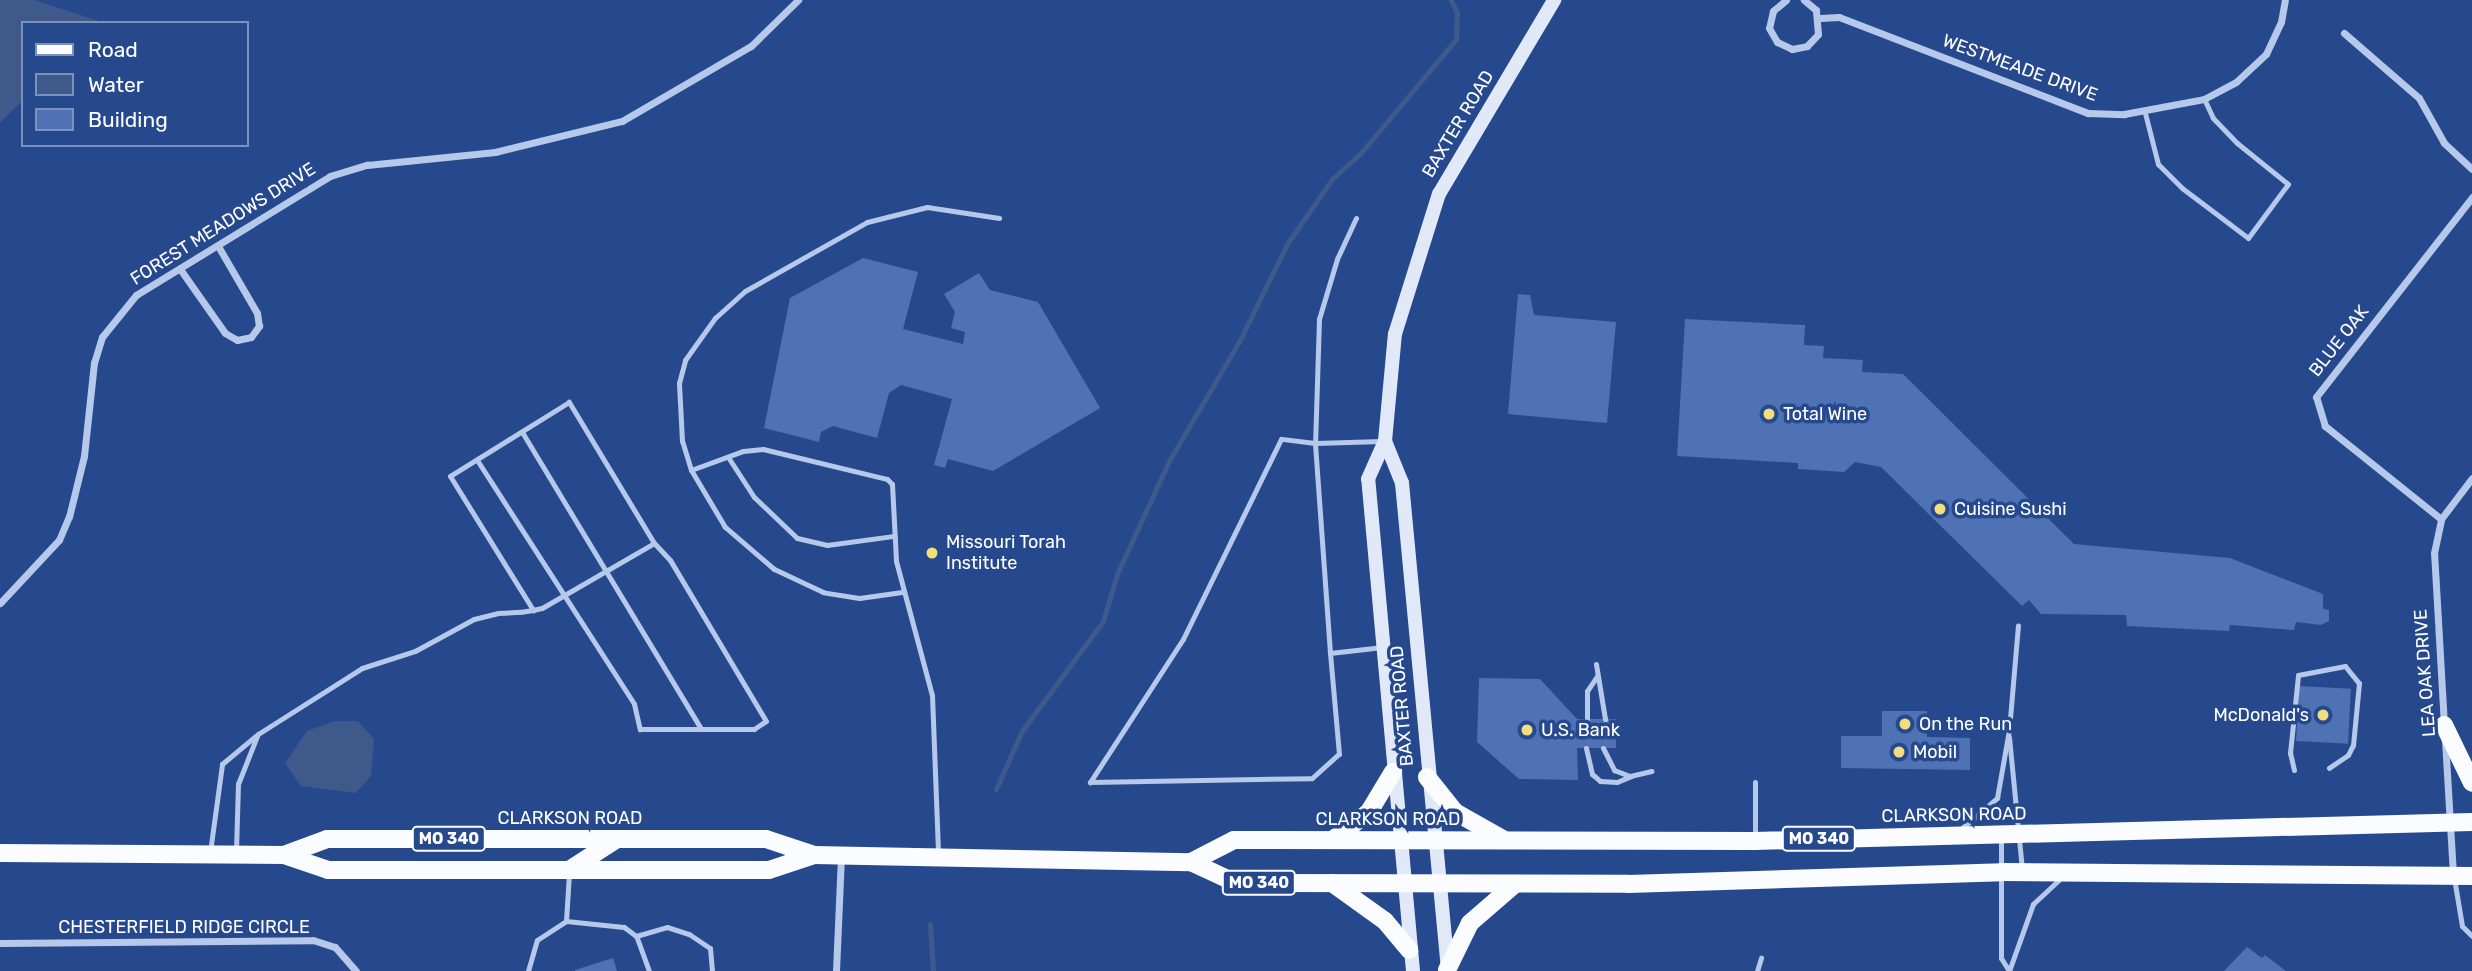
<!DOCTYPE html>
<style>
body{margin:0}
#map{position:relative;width:2472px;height:971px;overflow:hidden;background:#26498e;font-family:Rubik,sans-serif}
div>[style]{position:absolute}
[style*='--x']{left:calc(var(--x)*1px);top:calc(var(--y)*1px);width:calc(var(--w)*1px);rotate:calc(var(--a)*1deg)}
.water>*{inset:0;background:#40598b}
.stream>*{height:5px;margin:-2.5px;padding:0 2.5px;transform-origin:2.5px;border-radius:2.5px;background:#40598b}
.building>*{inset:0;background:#4e72b4;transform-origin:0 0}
.service>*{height:5px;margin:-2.5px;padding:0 2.5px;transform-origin:2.5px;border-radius:2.5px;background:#b6c9eb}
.minor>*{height:7px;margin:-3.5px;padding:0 3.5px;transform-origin:3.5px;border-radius:3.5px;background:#b6c9eb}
.secondary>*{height:14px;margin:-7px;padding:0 7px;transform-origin:7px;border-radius:7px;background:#e1e9f9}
.primary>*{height:18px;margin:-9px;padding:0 9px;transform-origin:9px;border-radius:9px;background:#fafcff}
.dots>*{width:19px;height:19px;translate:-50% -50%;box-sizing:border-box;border:4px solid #26498e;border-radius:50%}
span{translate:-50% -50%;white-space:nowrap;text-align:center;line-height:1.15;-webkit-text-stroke:7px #26498e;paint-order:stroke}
.shield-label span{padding:2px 5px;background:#26498e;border:2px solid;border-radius:5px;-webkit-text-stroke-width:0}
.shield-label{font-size:16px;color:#fff;font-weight:700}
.street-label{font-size:18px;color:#fff}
.poi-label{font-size:18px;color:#fff}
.left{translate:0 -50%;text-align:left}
.right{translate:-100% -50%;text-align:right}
.legend{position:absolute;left:21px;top:21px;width:228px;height:126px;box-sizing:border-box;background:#26498e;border:2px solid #7d92bb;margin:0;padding:9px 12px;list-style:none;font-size:21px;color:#fff}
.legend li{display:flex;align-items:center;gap:14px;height:35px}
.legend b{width:35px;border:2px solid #7d92bb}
</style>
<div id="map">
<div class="water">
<i style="clip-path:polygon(0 0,34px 0,105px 23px,23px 23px,23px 100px,0 123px)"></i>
<i style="clip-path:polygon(335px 721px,358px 721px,374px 739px,371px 776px,356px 793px,301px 786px,285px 763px,307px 731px)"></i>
</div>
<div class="stream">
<i style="--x:996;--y:789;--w:64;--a:-65.9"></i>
<i style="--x:1022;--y:731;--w:137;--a:-53.6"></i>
<i style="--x:1103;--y:621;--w:49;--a:-73.4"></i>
<i style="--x:1117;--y:574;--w:124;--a:-65.3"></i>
<i style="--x:1169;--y:461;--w:140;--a:-59.6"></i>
<i style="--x:1240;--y:340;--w:107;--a:-63.9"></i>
<i style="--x:1287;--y:244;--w:79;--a:-55.3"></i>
<i style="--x:1332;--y:179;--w:38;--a:-42"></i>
<i style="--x:1360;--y:154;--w:150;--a:-50.1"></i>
<i style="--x:1456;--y:39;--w:26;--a:-88"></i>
<i style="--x:1457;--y:13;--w:14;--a:-115"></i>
<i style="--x:930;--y:924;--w:47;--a:86.3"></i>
</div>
<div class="building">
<i style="clip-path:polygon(863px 258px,918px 272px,903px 329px,963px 344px,965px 332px,951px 328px,955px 312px,944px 294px,979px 273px,990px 290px,1038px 302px,1100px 408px,993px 471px,948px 459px,945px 468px,934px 465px,952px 399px,901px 385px,889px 393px,877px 438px,833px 426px,821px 432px,819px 442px,764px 428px,790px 298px)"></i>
<i style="clip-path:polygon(1518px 294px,1530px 295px,1534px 315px,1616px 322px,1607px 423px,1508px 414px)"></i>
<i style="clip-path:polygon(1685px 319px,1805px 325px,1804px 345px,1824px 346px,1823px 358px,1863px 360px,1862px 372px,1903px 374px,2074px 544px,2230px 558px,2323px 594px,2323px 609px,2329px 610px,2329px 621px,2321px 625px,2296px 622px,2294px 630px,2230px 625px,2229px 631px,2127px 626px,2126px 615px,2041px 614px,2029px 600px,2022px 606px,1881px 467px,1855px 462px,1844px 472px,1798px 469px,1798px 463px,1677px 456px)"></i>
<i style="clip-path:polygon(1479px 678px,1540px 679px,1577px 719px,1616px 719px,1616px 748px,1577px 748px,1578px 780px,1519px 779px,1477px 742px)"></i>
<i style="left:2299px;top:686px;width:52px;height:55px;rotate:3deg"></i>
<i style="clip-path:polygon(1882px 711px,1927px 711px,1927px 737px,1970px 738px,1970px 770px,1841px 768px,1841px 736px,1882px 736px)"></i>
<i style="clip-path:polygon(2247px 947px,2262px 958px,2265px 955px,2286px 971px,2224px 971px)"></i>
<i style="clip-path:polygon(613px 958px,617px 971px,575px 971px,575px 970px)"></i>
</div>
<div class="service">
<i style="--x:2145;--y:113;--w:53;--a:75.7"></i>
<i style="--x:2158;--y:164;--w:34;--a:45"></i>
<i style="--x:2182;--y:188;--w:83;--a:37.1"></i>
<i style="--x:2248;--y:238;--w:67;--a:-53.5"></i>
<i style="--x:2288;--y:184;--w:65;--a:-141.2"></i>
<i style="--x:2237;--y:143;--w:35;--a:-134"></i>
<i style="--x:2213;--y:118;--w:21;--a:-115"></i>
<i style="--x:1356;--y:218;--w:45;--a:114.9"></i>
<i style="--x:1337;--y:259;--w:63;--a:106.7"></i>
<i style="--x:1319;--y:319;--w:124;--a:91.8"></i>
<i style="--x:1315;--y:443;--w:34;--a:-173"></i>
<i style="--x:1281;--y:439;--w:223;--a:116.1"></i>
<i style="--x:1183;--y:639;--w:171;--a:123"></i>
<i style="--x:1090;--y:782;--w:222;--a:-1"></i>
<i style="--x:1312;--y:778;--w:36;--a:-42"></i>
<i style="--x:1339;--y:754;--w:101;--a:-95.1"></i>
<i style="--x:1330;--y:653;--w:53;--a:-6.5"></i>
<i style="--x:522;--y:432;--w:347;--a:58.9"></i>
<i style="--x:728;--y:457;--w:48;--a:57"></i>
<i style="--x:754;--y:497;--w:59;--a:43.6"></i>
<i style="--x:797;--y:538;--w:31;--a:13"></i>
<i style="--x:827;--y:545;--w:68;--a:-7.7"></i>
<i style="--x:477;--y:460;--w:290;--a:57.2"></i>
<i style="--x:634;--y:704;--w:26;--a:77"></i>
<i style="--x:640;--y:729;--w:114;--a:0"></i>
<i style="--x:754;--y:729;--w:14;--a:-34"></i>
<i style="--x:766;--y:721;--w:187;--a:-120.8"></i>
<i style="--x:670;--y:560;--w:23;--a:-133"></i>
<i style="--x:691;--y:470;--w:55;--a:-20.1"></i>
<i style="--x:743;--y:451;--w:20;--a:-6"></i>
<i style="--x:763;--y:449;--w:128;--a:13.6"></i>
<i style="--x:887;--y:479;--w:7;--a:45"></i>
<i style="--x:892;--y:484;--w:77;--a:87"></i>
<i style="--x:896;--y:561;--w:139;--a:75"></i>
<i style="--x:932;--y:695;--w:158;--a:87.8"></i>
<i style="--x:902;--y:592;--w:43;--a:172.1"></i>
<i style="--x:859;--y:598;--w:36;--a:-171"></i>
<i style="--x:823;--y:592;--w:54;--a:-154.9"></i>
<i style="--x:774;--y:569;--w:65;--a:-139.4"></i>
<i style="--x:725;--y:527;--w:66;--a:-120.8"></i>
<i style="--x:691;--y:470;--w:30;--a:-107"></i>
<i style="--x:682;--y:441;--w:58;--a:-93"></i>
<i style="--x:679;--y:383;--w:24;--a:-75"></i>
<i style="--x:685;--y:360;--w:52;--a:-54.5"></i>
<i style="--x:715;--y:318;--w:40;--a:-42"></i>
<i style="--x:745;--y:291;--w:140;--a:-29.5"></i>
<i style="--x:867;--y:222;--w:62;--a:-14"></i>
<i style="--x:927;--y:207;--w:73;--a:8.7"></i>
<i style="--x:1330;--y:653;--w:211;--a:-94.1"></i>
<i style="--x:1315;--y:443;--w:67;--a:-1.7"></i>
<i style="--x:1596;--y:664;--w:56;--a:80.7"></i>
<i style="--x:1587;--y:719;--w:28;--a:-90"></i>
<i style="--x:1587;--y:691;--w:18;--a:-56"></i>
<i style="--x:2009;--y:737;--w:134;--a:84.4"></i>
<i style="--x:1586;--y:748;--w:27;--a:77"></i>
<i style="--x:1592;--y:774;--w:11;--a:41"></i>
<i style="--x:1600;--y:781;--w:17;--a:3"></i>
<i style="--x:1617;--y:782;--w:15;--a:-23"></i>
<i style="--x:1603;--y:748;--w:25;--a:63"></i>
<i style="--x:1614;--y:770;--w:17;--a:21"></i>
<i style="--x:1630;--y:776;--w:22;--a:-13"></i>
<i style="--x:2294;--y:770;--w:17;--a:-103"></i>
<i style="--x:2290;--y:753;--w:78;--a:-84.1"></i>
<i style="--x:2298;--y:675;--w:48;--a:-10.8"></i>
<i style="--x:2345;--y:666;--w:22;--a:51"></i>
<i style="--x:2359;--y:683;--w:62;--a:95.5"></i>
<i style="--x:2353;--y:745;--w:11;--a:117"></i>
<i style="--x:2348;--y:755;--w:23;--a:146"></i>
<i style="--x:1961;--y:829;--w:48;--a:-40.7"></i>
<i style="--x:1997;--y:798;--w:69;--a:-80"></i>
<i style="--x:2009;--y:730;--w:105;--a:-85.1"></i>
<i style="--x:2001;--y:836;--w:122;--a:90"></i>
<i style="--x:2001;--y:958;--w:15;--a:58"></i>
<i style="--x:1755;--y:838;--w:56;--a:-90"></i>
<i style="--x:236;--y:851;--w:67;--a:-88.3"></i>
<i style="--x:238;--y:784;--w:52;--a:-68.4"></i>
<i style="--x:210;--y:852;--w:89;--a:-82.2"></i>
<i style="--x:222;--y:764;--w:47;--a:-39.8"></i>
<i style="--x:258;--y:734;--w:123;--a:-32.4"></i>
<i style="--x:362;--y:668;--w:56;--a:-17.8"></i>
<i style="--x:415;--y:651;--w:67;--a:-28.5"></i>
<i style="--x:474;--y:619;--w:25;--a:-14"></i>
<i style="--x:498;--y:613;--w:22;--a:-3"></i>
<i style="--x:520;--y:612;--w:13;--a:-9"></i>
<i style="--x:533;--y:610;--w:9;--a:-13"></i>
<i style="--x:542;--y:608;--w:129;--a:-30.1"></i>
<i style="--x:654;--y:543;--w:165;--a:-121.1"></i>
<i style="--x:569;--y:402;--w:140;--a:148.1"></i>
<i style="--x:450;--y:476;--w:158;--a:58.2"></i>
<i style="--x:2454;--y:878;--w:49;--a:80.5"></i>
<i style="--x:2462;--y:926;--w:14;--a:45"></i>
<i style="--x:566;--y:921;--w:58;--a:5.9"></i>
<i style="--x:624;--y:927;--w:15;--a:37"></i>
<i style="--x:528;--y:971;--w:32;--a:-74"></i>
<i style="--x:537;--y:940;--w:35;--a:-33"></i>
<i style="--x:566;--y:921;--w:48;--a:-86.4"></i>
<i style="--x:649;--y:971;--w:37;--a:-110"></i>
<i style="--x:636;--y:936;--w:32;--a:-16"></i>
<i style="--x:667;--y:927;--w:23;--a:18"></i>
<i style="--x:689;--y:934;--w:25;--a:34"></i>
<i style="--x:710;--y:948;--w:23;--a:85"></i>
<i style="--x:1757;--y:971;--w:14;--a:-73"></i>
<i style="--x:2009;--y:971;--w:71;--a:-70.3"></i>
<i style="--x:2033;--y:904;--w:41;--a:-43"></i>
</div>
<div class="minor">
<i style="--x:1786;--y:0;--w:17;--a:140"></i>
<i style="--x:1773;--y:11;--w:17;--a:103"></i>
<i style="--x:1769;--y:28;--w:16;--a:60"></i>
<i style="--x:1777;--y:42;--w:17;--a:25"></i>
<i style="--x:1792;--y:49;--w:15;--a:-11"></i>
<i style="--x:1807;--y:46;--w:16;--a:-47"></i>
<i style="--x:1818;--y:34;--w:24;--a:-95"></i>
<i style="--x:1816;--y:10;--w:16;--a:-140"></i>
<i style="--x:1820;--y:18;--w:19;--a:-3"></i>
<i style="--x:1839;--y:17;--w:267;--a:21.1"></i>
<i style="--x:2088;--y:113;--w:36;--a:2"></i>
<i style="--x:2124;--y:114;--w:81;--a:-10.6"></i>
<i style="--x:2204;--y:99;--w:36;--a:-28"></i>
<i style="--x:2236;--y:82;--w:41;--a:-43"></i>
<i style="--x:2266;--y:54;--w:35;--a:-65"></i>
<i style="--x:2281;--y:22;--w:22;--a:-80"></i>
<i style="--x:2344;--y:33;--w:99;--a:40.9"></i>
<i style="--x:2419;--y:98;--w:51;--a:60.9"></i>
<i style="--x:2444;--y:143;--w:38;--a:43"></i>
<i style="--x:180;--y:269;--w:78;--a:54.9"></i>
<i style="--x:225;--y:333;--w:14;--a:30"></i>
<i style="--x:237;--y:340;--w:14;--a:-12"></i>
<i style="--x:251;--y:337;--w:14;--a:-54"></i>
<i style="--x:259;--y:326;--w:13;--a:-99"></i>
<i style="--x:257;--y:313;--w:78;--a:-120.2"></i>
<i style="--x:2441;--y:519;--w:149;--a:-141.3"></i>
<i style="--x:2325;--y:426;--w:30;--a:-107"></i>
<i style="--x:2316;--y:397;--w:254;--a:-52"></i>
<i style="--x:0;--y:603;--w:86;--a:-46.9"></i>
<i style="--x:59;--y:540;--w:25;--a:-67"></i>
<i style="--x:69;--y:517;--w:63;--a:-76.2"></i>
<i style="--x:84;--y:456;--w:94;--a:-83.9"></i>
<i style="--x:94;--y:363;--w:27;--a:-73"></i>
<i style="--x:102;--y:337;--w:54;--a:-51"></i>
<i style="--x:136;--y:295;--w:228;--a:-31.5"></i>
<i style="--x:330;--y:176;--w:39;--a:-17"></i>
<i style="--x:367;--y:165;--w:129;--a:-5.8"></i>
<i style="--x:495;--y:152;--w:131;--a:-13.7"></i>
<i style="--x:622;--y:121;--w:149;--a:-30.2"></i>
<i style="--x:751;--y:46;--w:66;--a:-44.4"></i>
<i style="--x:2444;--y:725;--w:172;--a:-93.3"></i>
<i style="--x:2434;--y:553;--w:35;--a:-78"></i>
<i style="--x:2441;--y:519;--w:51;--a:-52.9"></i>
<i style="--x:2445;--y:740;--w:135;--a:86.6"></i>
<i style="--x:0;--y:943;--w:313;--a:-0.5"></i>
<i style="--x:313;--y:940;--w:23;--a:18"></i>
<i style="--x:335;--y:947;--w:32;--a:49"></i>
<i style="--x:836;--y:971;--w:115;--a:-87.5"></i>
</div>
<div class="secondary">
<i style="--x:1385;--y:441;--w:45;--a:68"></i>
<i style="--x:1402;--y:483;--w:490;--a:84.6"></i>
<i style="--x:1413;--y:971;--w:494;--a:-95.2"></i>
<i style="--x:1368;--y:479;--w:42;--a:-65.9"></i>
<i style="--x:1385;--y:441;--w:107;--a:-84.7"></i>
<i style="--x:1395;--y:334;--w:147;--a:-72.6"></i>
<i style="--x:1439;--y:194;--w:226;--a:-59.3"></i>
</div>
<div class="primary">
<i style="--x:2444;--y:725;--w:64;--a:64.2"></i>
<i style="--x:1427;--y:777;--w:45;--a:51.3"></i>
<i style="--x:1455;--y:812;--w:55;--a:29.4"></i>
<i style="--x:1334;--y:839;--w:44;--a:-37.6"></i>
<i style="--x:1369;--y:812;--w:47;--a:-59"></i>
<i style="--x:0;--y:853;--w:284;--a:0.4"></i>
<i style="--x:284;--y:855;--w:46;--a:18.8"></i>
<i style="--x:328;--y:870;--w:441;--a:0"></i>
<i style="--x:769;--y:870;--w:47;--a:-18.4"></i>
<i style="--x:284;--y:855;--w:46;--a:-20.4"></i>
<i style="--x:327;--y:839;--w:439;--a:0"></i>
<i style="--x:766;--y:839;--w:51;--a:18.4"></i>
<i style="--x:814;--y:855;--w:377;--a:1.1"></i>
<i style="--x:1191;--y:862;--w:50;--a:25"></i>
<i style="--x:1236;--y:883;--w:392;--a:0.1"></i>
<i style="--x:1628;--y:884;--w:374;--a:-1.8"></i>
<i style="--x:2002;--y:872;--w:470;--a:0.5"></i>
<i style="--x:1191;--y:862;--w:48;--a:-27.1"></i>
<i style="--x:1234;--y:840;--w:521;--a:0.11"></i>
<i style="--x:1755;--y:841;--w:717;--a:-1.52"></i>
<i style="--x:569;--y:870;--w:54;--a:-32.8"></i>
<i style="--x:1332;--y:883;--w:65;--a:35.6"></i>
<i style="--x:1385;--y:921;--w:38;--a:50"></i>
<i style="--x:1447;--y:970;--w:52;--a:-63.9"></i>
<i style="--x:1470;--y:923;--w:60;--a:-40.9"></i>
</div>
<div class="dots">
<i style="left:1769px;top:414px;background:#f4dd7b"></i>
<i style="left:1940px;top:509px;background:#f4dd7b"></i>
<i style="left:932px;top:553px;background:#f4dd7b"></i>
<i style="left:2323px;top:715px;background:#f4dd7b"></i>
<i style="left:1905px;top:724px;background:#f4dd7b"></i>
<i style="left:1527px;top:730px;background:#f4dd7b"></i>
<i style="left:1899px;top:752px;background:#f4dd7b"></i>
</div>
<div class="shield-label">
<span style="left:449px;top:839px">MO 340</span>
<span style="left:1819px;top:839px">MO 340</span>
<span style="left:1259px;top:883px">MO 340</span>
</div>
<div class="street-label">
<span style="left:2020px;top:68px;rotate:20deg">WESTMEADE DRIVE</span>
<span style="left:1458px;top:124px;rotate:-59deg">BAXTER ROAD</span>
<span style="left:223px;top:224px;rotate:-32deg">FOREST MEADOWS DRIVE</span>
<span style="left:2339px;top:341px;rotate:-52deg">BLUE OAK</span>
<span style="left:2425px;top:673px;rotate:-94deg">LEA OAK DRIVE</span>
<span style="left:1402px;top:706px;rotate:-95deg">BAXTER ROAD</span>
<span style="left:1954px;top:815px;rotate:-1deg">CLARKSON ROAD</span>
<span style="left:570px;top:818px">CLARKSON ROAD</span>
<span style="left:1388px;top:819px">CLARKSON ROAD</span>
<span style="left:184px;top:927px">CHESTERFIELD RIDGE CIRCLE</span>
</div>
<div class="poi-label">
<span class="left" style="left:1783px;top:414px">Total Wine</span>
<span class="left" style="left:1954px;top:509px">Cuisine Sushi</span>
<span class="left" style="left:946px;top:553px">Missouri Torah<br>Institute</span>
<span class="right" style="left:2309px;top:715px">McDonald's</span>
<span class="left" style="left:1919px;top:724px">On the Run</span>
<span class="left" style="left:1541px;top:730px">U.S. Bank</span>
<span class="left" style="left:1913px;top:752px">Mobil</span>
</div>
<ul class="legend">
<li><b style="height:9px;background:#fafcff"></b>Road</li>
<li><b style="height:19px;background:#40598b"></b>Water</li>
<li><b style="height:19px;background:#4e72b4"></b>Building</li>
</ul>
</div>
